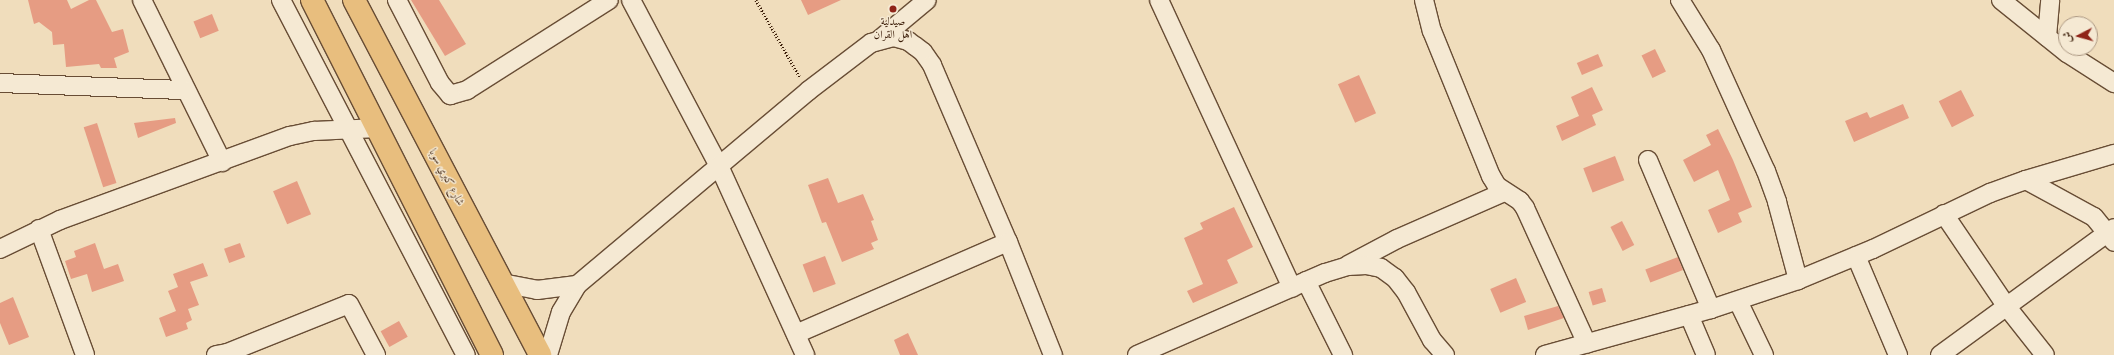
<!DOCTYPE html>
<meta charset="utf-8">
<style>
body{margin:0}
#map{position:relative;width:2114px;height:355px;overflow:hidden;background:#f0ddbc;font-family:"Libre Caslon Text",Amiri,serif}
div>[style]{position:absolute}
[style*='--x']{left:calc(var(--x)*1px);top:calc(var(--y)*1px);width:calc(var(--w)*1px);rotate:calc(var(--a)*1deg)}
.building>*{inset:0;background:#e69c83;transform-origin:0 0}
.path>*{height:2.5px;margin-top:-1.25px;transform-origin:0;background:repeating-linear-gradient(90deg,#3b1d08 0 1px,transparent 0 3px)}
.roads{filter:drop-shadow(1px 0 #684d35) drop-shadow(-1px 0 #684d35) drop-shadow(0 1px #684d35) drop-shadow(0 -1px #684d35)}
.minor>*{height:18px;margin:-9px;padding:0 9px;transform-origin:9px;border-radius:9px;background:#f5e9d3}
.highway>*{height:22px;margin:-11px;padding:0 11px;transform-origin:11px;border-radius:11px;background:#e8be7e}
.dots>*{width:11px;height:11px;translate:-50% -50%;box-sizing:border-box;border:2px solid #f5e9d3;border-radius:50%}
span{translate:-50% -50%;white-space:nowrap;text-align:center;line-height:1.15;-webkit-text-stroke:3px #f5e9d3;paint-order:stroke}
.poi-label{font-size:11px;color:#3b1d08}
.street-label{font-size:11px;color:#3b1d08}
.north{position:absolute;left:2058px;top:16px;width:40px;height:40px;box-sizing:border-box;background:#f5e9d3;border:1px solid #ab9782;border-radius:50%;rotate:264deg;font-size:11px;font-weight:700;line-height:16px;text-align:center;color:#3b1d08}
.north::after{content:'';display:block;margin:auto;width:14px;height:18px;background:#8f2418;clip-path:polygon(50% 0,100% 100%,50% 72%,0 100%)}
</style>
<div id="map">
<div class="building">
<i style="clip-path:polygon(28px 0,67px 0,71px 9px,89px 0,96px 0,112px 32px,123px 29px,129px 52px,114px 58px,117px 68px,101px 68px,99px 64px,66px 67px,64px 44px,53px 45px,52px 32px,39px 22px,34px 24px)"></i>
<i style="clip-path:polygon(411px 0,439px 0,466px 44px,445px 56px)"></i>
<i style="clip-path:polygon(801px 0,841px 0,808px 15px)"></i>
<i style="left:212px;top:14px;width:18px;height:20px;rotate:68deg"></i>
<i style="left:1655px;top:49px;width:25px;height:15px;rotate:64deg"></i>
<i style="left:1598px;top:54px;width:13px;height:23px;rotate:67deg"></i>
<i style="left:1359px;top:75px;width:42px;height:23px;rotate:66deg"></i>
<i style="clip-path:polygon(1592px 87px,1603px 110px,1592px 115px,1596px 125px,1562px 141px,1556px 126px,1579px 116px,1571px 97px)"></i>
<i style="left:1961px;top:90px;width:29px;height:25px;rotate:63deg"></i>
<i style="clip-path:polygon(1903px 104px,1909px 118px,1854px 142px,1845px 121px,1867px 112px,1870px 118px)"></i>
<i style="clip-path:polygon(175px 118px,176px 123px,138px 138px,134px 123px)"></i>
<i style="left:97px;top:123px;width:63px;height:14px;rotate:72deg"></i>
<i style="clip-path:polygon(1718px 129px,1733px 160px,1752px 207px,1738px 213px,1742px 222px,1718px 233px,1708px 210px,1730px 200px,1718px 170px,1694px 182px,1683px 160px,1711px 145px,1706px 135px)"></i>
<i style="left:1615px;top:156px;width:26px;height:34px;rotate:69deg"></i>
<i style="clip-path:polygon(828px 178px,838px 203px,863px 194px,874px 220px,871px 221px,878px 240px,871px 243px,874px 249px,842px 262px,826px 222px,822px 223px,808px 185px)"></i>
<i style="left:297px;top:181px;width:36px;height:26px;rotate:67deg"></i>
<i style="clip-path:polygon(1234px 207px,1253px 247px,1227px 260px,1238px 283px,1193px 303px,1187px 291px,1203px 284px,1184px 238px,1203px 229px,1200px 223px)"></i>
<i style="left:1622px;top:221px;width:27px;height:13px;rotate:63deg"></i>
<i style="clip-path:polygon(95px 243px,104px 269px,118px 264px,124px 281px,92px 292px,87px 274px,71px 279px,65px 261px,76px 257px,74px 251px)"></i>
<i style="left:240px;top:243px;width:15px;height:17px;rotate:70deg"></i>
<i style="left:825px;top:256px;width:30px;height:24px;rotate:69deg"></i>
<i style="left:1678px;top:257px;width:14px;height:35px;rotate:69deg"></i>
<i style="clip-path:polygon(203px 263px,208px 276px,190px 282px,199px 305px,188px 309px,192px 320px,186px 323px,188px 329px,166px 337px,159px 318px,176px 311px,168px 291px,178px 287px,173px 274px)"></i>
<i style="left:1516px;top:278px;width:26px;height:28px;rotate:67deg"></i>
<i style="left:1602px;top:288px;width:14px;height:14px;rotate:73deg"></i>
<i style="clip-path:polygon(13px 297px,29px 337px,9px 345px,0 323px,0 303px)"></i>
<i style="clip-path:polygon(1558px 306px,1564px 318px,1528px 330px,1524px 316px)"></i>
<i style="left:399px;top:321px;width:18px;height:21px;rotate:61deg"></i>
<i style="clip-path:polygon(908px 333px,918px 355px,900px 355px,894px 340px)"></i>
</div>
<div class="path">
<i style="--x:756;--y:0;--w:89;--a:60.3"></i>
</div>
<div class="roads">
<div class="minor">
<i style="--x:142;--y:0;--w:181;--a:63.7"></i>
<i style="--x:281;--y:0;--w:400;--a:62.5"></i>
<i style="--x:397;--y:0;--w:93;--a:62.6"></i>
<i style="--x:440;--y:83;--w:16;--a:50"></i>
<i style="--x:450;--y:95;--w:18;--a:-16"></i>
<i style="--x:467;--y:90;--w:168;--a:-32.4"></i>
<i style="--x:631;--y:0;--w:188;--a:62.1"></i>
<i style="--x:719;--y:166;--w:208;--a:65.5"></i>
<i style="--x:1159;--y:0;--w:317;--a:65.2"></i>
<i style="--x:1424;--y:0;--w:32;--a:76"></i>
<i style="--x:1432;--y:31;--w:157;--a:67.9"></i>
<i style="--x:1491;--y:176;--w:12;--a:59"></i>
<i style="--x:1497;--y:186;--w:27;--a:33"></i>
<i style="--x:1520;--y:201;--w:9;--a:54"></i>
<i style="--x:1525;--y:208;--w:149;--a:65.5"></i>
<i style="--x:1680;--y:0;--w:59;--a:58.2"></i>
<i style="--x:1711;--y:50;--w:133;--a:65.6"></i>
<i style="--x:1766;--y:171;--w:33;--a:70"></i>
<i style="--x:1777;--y:202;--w:81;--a:74.9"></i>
<i style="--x:2001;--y:0;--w:85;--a:38.8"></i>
<i style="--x:2067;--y:53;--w:56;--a:32.6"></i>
<i style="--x:2047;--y:37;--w:37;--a:-85"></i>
<i style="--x:879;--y:40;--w:62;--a:-39.8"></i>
<i style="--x:0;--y:83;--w:186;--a:2.2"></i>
<i style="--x:1648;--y:160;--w:162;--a:67.1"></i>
<i style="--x:2026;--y:180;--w:77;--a:28.6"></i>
<i style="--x:2094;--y:217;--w:32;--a:51"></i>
<i style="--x:1944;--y:214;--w:112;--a:55.9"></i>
<i style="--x:2007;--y:307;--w:61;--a:51.6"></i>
<i style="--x:39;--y:229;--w:134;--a:69.9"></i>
<i style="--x:0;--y:249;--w:67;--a:-25.8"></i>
<i style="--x:60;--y:220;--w:245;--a:-20.1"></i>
<i style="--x:290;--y:136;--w:25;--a:-12"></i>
<i style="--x:314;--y:131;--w:64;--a:-2.7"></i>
<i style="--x:1856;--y:256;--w:108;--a:67"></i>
<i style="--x:1348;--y:265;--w:55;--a:-28"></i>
<i style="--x:1397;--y:239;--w:117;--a:-23.7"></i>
<i style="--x:1306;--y:281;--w:83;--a:63.4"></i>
<i style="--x:502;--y:283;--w:36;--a:11"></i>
<i style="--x:537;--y:290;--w:40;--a:-7.1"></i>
<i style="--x:1738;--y:301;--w:60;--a:64.3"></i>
<i style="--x:1689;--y:315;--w:43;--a:67"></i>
<i style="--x:796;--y:334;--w:231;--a:-23.5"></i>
<i style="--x:216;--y:355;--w:11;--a:-10"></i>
<i style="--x:227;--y:353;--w:131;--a:-21.9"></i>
<i style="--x:349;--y:304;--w:58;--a:62.1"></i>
<i style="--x:548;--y:355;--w:45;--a:-73.2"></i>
<i style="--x:561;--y:312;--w:31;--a:-59"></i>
<i style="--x:577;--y:285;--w:302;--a:-40"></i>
<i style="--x:808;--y:91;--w:79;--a:-37.3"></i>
<i style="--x:871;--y:43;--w:24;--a:-15"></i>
<i style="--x:894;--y:37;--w:15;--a:16"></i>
<i style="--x:908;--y:41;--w:9;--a:36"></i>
<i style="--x:915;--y:46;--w:10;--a:37"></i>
<i style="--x:923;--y:52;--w:16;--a:55"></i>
<i style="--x:932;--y:65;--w:193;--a:66.8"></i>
<i style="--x:1008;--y:242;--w:122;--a:68.3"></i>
<i style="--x:1137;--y:355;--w:205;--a:-23.6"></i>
<i style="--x:1325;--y:273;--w:24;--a:-17"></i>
<i style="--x:1348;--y:266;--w:18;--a:-3"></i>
<i style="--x:1366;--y:265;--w:15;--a:11"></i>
<i style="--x:1381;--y:268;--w:17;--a:36"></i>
<i style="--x:1395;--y:278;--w:18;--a:52"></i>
<i style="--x:1406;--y:292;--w:55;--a:61.6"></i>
<i style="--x:1432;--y:340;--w:20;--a:49"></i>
<i style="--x:1545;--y:355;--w:172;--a:-15.5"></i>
<i style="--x:1711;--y:309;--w:92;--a:-18.4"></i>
<i style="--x:1798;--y:280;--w:81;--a:-22.5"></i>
<i style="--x:1873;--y:249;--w:130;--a:-25.6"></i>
<i style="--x:1990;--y:193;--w:38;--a:-20"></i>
<i style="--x:2026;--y:180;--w:92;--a:-16.5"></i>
<i style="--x:1940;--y:355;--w:215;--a:-36.1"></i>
</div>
<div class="highway">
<i style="--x:312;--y:0;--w:398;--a:63.1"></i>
<i style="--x:354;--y:0;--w:401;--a:62.3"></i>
</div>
</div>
<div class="dots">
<i style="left:893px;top:9px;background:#8f2418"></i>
</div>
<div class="poi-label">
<span style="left:893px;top:28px">صيدلية<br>اهل القران</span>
</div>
<div class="street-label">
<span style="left:447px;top:177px;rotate:62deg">شارع كبري سوبا</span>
</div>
<div class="north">ش</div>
</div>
